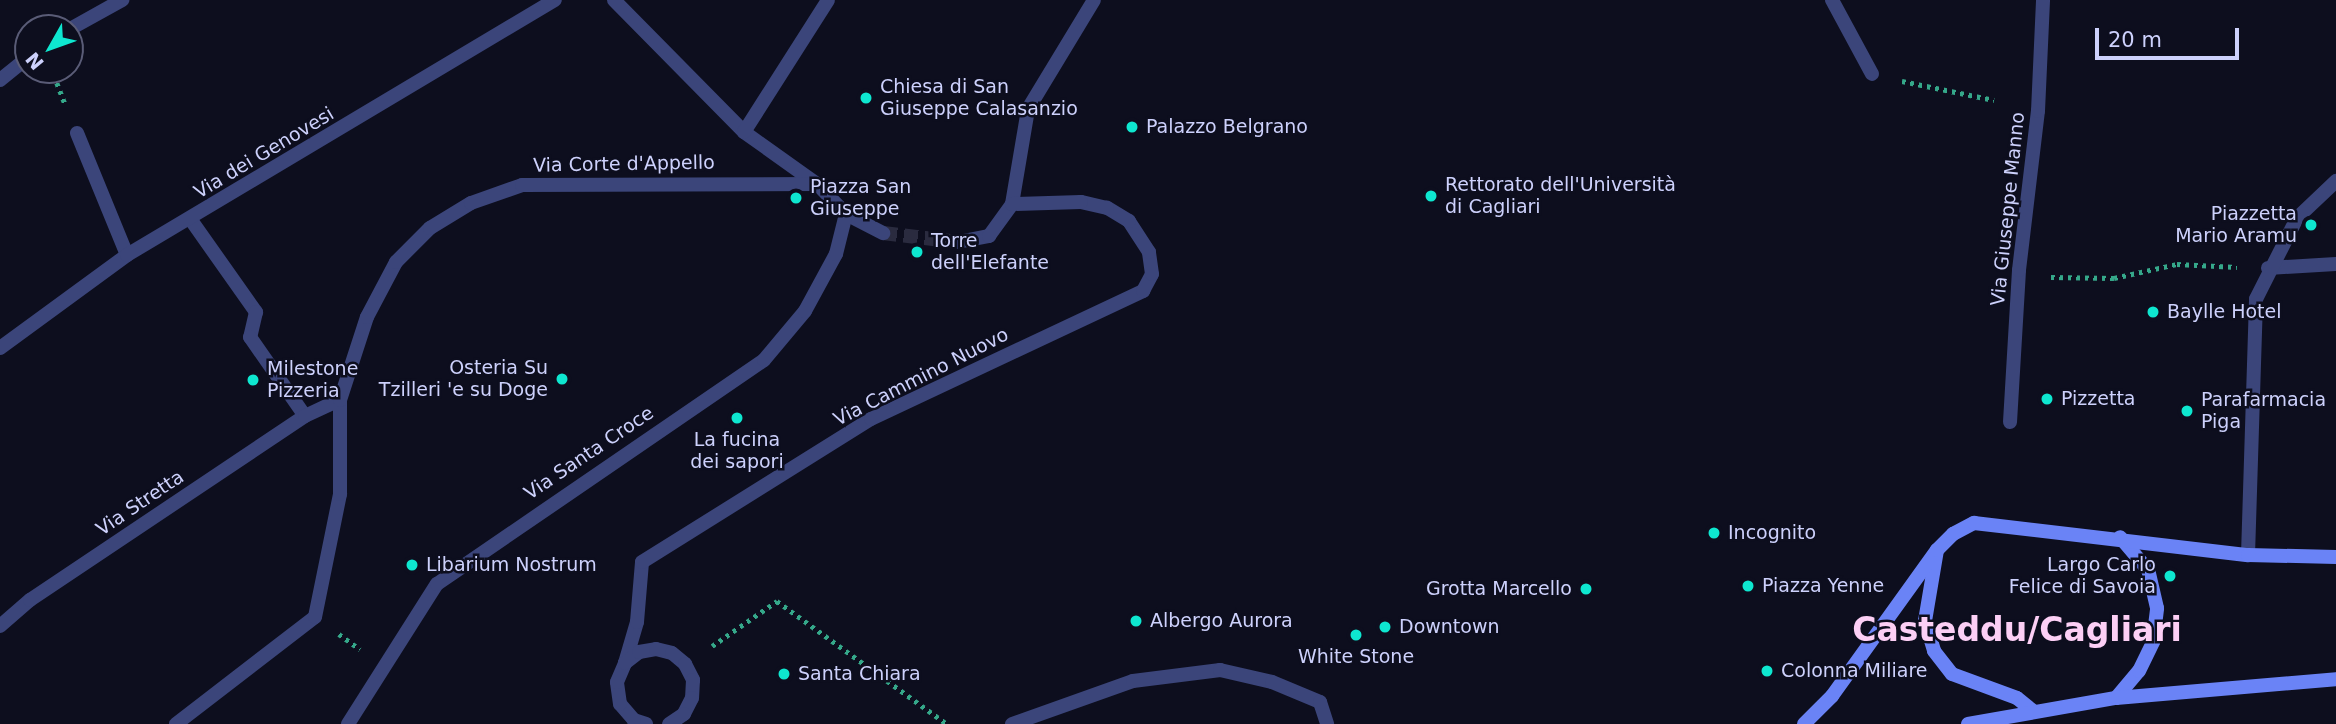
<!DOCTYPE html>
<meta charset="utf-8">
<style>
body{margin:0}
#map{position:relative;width:2336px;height:724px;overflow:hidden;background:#0d0e1e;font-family:"DejaVu Sans",sans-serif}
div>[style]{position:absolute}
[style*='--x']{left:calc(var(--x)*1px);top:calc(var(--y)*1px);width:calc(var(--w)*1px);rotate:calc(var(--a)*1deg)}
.street-tunnel>*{height:14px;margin-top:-7px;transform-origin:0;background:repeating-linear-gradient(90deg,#2a2b3f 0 14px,transparent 0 21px)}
.path>*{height:4.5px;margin-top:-2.25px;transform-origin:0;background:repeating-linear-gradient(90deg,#35a88a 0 3.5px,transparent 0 8.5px)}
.street>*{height:14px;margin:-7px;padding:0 7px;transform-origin:7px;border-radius:7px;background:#3b457a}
.secondary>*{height:14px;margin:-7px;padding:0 7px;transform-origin:7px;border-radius:7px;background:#6a83f6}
.dots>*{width:19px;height:19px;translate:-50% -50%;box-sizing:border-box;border:4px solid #0d0e1e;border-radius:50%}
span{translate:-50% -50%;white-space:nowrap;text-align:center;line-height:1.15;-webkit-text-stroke:5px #0d0e1e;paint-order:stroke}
.poi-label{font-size:19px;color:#cdd1fc}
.left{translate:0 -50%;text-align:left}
.right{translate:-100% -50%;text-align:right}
.street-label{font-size:19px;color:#cdd1fc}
.town-label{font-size:33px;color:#fccff5;font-weight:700}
.north{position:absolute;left:14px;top:14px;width:70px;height:70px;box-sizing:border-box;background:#0d0e1e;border:2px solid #5a5c77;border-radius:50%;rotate:230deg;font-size:19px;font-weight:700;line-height:28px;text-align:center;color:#cdd1fc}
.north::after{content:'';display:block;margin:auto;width:24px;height:32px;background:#0ee7d0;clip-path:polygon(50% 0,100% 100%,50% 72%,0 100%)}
.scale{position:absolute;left:2095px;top:28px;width:144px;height:32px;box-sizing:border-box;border:4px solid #cdd1fc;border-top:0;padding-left:9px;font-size:21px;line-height:24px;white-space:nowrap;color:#cdd1fc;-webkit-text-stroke:5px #0d0e1e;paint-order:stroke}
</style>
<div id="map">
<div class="street-tunnel">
<i style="--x:883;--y:233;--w:76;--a:6.8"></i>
</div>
<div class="path">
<i style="--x:54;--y:75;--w:33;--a:69"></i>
<i style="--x:1902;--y:81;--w:94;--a:11.7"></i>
<i style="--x:2051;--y:277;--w:63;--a:0.9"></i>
<i style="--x:2114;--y:278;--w:65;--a:-12.5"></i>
<i style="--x:2177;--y:264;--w:60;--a:2.9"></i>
<i style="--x:339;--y:634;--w:26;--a:36"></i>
<i style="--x:712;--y:646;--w:79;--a:-34.7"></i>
<i style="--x:777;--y:601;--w:210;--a:35.9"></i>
</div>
<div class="street">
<i style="--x:614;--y:0;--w:185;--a:45.4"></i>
<i style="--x:744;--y:132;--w:90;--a:35.5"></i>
<i style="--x:817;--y:184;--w:42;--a:46"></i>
<i style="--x:846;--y:214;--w:42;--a:27.2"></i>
<i style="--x:1832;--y:0;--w:84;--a:61.6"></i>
<i style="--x:70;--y:29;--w:60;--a:-29.1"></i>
<i style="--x:0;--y:80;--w:36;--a:-39"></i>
<i style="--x:744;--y:132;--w:156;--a:-57.5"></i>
<i style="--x:77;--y:133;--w:132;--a:67.7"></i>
<i style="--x:191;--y:220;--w:113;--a:54.8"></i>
<i style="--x:256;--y:312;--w:26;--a:103"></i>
<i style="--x:250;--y:337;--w:96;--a:55.2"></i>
<i style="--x:958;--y:242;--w:32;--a:-11"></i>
<i style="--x:989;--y:236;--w:39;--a:-54"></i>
<i style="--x:1012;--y:204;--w:96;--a:-80.4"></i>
<i style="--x:1028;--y:109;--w:127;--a:-58.8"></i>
<i style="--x:2268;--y:268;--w:68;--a:-3.4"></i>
<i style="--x:0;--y:348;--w:157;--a:-36.2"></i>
<i style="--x:127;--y:255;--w:498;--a:-30.8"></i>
<i style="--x:2010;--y:422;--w:152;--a:-86.6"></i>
<i style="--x:2019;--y:270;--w:160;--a:-83.2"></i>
<i style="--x:2038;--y:111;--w:111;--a:-87.4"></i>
<i style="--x:2248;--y:555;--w:256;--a:-88.2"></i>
<i style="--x:2256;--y:299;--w:91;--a:-63.2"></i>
<i style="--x:2297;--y:218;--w:54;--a:-43.5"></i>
<i style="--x:0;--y:626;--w:40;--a:-41"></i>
<i style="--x:30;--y:600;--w:331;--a:-33.8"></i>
<i style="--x:305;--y:416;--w:38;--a:-25"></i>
<i style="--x:625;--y:663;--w:43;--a:-73.7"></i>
<i style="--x:637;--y:622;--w:60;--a:-85.2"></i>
<i style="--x:642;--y:562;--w:270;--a:-32"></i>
<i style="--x:871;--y:419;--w:301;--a:-25.2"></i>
<i style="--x:1143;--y:291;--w:19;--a:-62"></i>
<i style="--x:1152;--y:274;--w:22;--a:-98"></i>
<i style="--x:1149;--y:252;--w:37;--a:-123"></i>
<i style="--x:1129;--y:221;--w:26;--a:-149"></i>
<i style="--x:1107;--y:208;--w:27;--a:-167"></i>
<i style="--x:1081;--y:202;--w:69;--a:178.3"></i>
<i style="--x:176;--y:724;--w:175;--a:-37.6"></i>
<i style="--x:315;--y:617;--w:126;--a:-78.5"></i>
<i style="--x:340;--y:494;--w:94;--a:-90"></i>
<i style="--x:340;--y:400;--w:87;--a:-72"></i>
<i style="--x:367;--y:317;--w:62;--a:-62.2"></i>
<i style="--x:396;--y:262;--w:48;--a:-45"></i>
<i style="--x:430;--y:228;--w:48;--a:-31.4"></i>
<i style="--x:471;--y:203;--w:54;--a:-19.4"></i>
<i style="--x:522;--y:185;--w:295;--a:-0.2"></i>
<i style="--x:348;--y:724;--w:166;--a:-57.6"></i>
<i style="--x:437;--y:584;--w:396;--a:-34.4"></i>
<i style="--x:764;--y:360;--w:64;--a:-50.1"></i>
<i style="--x:805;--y:311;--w:65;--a:-61.5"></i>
<i style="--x:836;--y:254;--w:41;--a:-76"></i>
<i style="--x:646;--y:724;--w:13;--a:-162"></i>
<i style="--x:634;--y:720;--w:21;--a:-131"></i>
<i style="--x:620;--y:704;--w:22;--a:-98"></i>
<i style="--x:617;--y:682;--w:21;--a:-67"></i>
<i style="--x:625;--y:663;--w:18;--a:-38"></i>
<i style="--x:639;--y:652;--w:17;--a:-10"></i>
<i style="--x:656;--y:649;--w:16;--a:14"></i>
<i style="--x:672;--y:653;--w:17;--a:40"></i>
<i style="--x:685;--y:664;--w:18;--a:63"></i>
<i style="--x:693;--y:680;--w:18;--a:93"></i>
<i style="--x:692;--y:698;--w:18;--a:117"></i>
<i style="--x:684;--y:714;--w:18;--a:146"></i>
<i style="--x:1012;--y:724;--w:128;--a:-19.6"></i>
<i style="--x:1133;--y:681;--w:88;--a:-7.2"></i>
<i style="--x:1220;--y:670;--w:53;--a:13"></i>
<i style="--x:1272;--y:682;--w:52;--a:22.6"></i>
<i style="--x:1320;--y:702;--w:23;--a:72"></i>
</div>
<div class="secondary">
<i style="--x:1937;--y:550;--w:72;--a:99.6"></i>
<i style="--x:1925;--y:621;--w:31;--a:73"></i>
<i style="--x:1934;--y:651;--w:29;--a:52"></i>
<i style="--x:1952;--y:674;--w:69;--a:20.3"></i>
<i style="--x:2017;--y:698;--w:19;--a:39"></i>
<i style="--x:2116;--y:698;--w:35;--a:-50"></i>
<i style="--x:2139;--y:671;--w:32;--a:-64"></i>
<i style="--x:2153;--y:642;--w:34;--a:-83"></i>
<i style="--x:2157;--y:608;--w:39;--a:-103"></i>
<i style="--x:2148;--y:570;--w:43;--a:-130.3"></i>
<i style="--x:1804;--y:724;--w:40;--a:-45"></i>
<i style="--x:1832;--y:696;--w:180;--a:-54.3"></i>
<i style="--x:1937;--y:550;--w:23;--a:-45"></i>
<i style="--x:1953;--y:534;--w:24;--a:-28"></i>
<i style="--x:1974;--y:523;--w:276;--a:6.7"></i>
<i style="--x:2248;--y:555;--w:88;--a:1.3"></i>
<i style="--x:1968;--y:724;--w:150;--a:-10"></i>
<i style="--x:2116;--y:698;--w:221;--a:-4.9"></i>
</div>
<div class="dots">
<i style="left:866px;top:98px;background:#0ee7d0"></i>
<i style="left:1132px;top:127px;background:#0ee7d0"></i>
<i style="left:1431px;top:196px;background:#0ee7d0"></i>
<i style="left:796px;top:198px;background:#0ee7d0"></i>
<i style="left:2311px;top:225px;background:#0ee7d0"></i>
<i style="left:917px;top:252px;background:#0ee7d0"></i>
<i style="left:2153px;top:312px;background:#0ee7d0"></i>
<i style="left:562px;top:379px;background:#0ee7d0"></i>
<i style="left:253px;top:380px;background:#0ee7d0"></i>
<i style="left:2047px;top:399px;background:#0ee7d0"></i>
<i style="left:2187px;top:411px;background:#0ee7d0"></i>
<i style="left:737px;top:418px;background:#0ee7d0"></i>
<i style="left:1714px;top:533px;background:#0ee7d0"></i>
<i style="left:412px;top:565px;background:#0ee7d0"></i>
<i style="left:2170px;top:576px;background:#0ee7d0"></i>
<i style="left:1748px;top:586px;background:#0ee7d0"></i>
<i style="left:1586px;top:589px;background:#0ee7d0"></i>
<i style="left:1136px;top:621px;background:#0ee7d0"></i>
<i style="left:1385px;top:627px;background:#0ee7d0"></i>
<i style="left:1356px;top:635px;background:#0ee7d0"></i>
<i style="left:1767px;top:671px;background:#0ee7d0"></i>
<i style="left:784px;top:674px;background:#0ee7d0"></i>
</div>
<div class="poi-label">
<span class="left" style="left:880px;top:98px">Chiesa di San<br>Giuseppe Calasanzio</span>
<span class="left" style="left:1146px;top:127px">Palazzo Belgrano</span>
<span class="left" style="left:1445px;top:196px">Rettorato dell'Università<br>di Cagliari</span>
<span class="left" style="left:810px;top:198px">Piazza San<br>Giuseppe</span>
<span class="right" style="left:2297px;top:225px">Piazzetta<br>Mario Aramu</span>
<span class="left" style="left:931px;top:252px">Torre<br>dell'Elefante</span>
<span class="left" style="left:2167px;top:312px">Baylle Hotel</span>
<span class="right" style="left:548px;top:379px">Osteria Su<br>Tzilleri 'e su Doge</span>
<span class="left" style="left:267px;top:380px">Milestone<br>Pizzeria</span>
<span class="left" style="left:2061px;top:399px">Pizzetta</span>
<span class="left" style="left:2201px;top:411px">Parafarmacia<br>Piga</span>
<span style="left:737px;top:451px">La fucina<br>dei sapori</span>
<span class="left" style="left:1728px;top:533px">Incognito</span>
<span class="left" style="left:426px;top:565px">Libarium Nostrum</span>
<span class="right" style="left:2156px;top:576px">Largo Carlo<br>Felice di Savoia</span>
<span class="left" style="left:1762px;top:586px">Piazza Yenne</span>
<span class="right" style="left:1572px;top:589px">Grotta Marcello</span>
<span class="left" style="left:1150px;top:621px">Albergo Aurora</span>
<span class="left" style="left:1399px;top:627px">Downtown</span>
<span style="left:1356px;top:657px">White Stone</span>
<span class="left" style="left:1781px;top:671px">Colonna Miliare</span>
<span class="left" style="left:798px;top:674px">Santa Chiara</span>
</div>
<div class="street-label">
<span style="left:264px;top:153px;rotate:-31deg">Via dei Genovesi</span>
<span style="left:624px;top:164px;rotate:-1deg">Via Corte d'Appello</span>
<span style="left:2008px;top:209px;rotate:-84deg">Via Giuseppe Manno</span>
<span style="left:921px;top:377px;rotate:-27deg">Via Cammino Nuovo</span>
<span style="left:589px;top:453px;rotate:-34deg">Via Santa Croce</span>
<span style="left:140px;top:503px;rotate:-34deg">Via Stretta</span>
</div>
<div class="town-label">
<span style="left:2017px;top:630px">Casteddu/Cagliari</span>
</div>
<div class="north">N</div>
<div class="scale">20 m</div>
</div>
